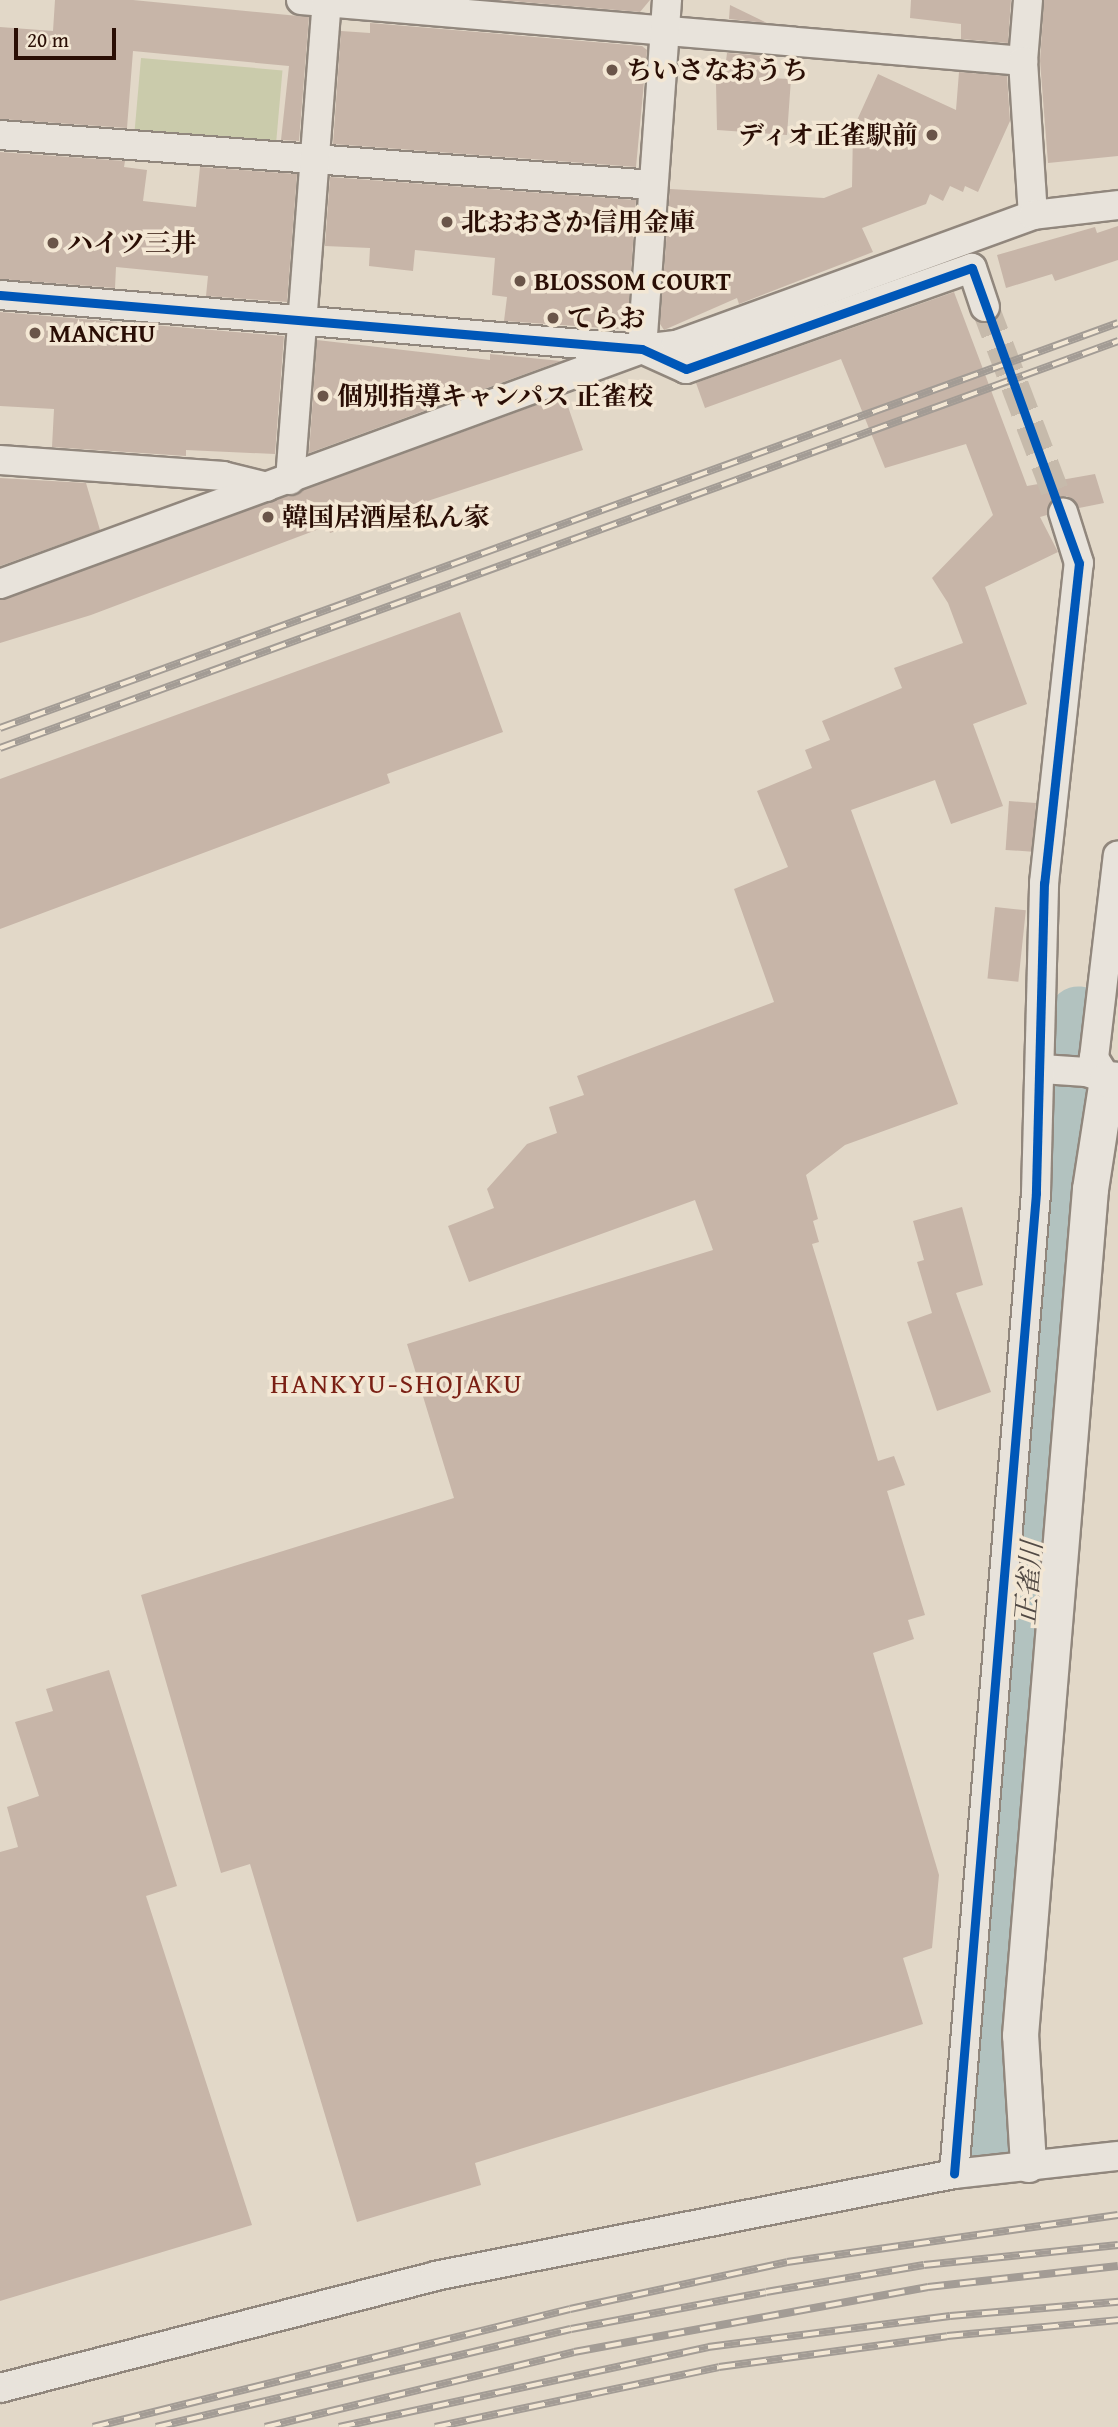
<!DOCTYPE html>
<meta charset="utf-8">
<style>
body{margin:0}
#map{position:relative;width:1118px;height:2427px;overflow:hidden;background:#e2d8c8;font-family:"Gentium Book Plus","Noto Serif JP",serif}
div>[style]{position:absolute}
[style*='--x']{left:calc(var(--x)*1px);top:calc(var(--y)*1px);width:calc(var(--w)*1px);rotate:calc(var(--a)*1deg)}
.green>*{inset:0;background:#cacbab;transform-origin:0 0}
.river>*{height:61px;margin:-30.5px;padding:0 30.5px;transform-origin:30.5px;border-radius:30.5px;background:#b2c2bf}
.building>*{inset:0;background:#c7b5a8;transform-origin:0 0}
.minor-tunnel>*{height:28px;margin-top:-14px;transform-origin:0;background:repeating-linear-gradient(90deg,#c6baab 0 28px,transparent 0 42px)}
.roads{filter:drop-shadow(2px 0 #91877d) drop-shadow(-2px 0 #91877d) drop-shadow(0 2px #91877d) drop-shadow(0 -2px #91877d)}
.minor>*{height:28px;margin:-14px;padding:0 14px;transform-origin:14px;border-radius:14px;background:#e8e3db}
.tertiary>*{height:35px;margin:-17.5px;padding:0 17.5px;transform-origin:17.5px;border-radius:17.5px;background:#e8e3db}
.rail>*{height:8px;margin-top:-4px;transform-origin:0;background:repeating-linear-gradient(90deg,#f3e7d4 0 16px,#a39c95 0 32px);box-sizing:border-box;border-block:2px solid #a39c95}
.cycleway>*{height:9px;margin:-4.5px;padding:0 4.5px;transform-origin:4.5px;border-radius:4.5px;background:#0057b8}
.dots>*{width:19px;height:19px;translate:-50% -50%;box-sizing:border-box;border:4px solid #f3e7d4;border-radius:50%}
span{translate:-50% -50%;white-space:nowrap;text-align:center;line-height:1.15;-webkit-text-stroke:7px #f3e7d4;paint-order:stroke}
.poi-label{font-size:26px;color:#2a0e05;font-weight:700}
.left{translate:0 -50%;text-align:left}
.right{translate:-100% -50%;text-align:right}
.neighbourhood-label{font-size:28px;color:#7a1f14;letter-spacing:2px}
.water-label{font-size:28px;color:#524a45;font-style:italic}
.scale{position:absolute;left:14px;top:28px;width:102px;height:32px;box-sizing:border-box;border:4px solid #2a0e05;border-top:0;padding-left:9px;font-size:21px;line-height:24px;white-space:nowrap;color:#2a0e05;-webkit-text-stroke:5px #f3e7d4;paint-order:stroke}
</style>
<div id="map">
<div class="green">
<i style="left:141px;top:58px;width:142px;height:78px;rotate:5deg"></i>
</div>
<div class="river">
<i style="--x:978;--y:2151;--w:1139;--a:-84.96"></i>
</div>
<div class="building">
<i style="clip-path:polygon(55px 0,133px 0,309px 17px,299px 141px,281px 140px,289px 66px,133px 51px,127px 128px,0 119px,0 27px,53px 31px)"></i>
<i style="clip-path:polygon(498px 0,650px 0,640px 12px)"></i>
<i style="clip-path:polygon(911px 0,1011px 0,1008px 43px,961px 39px,961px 24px,910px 18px)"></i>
<i style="clip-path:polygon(1044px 0,1118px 0,1118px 156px,1048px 163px,1040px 61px)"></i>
<i style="clip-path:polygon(730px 5px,767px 23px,729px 19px)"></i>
<i style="clip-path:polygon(370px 23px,642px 46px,647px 50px,636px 167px,333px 144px,341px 31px,370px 33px)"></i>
<i style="clip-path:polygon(727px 53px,769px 56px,768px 78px,791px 79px,787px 135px,717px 130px,716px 83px,720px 83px,721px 60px,726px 61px)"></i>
<i style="clip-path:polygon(959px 72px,1007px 76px,1010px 121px,978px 192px,965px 186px,963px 192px,950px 186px,943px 201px,930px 194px,926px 204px,862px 228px,873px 252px,739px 304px,737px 298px,664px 330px,660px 324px,670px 189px,824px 198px,852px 187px,853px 129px,878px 74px,956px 110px)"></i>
<i style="clip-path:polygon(0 152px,125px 161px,124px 167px,147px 170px,143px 201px,196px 207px,200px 167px,297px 174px,287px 302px,206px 296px,208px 276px,116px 267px,115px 288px,0 279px)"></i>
<i style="clip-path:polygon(330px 177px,636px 200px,628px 318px,618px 329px,504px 321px,507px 297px,492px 295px,495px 258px,415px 250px,413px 271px,369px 266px,370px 248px,325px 246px)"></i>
<i style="clip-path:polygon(1118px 226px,1118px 260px,1055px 281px,1052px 274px,1006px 288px,997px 255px,1095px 227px,1097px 233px)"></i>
<i style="clip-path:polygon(954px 292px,1027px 486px,1095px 474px,1104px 503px,1079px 508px,1067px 496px,1051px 500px,1047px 515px,1040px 517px,1058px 552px,985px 587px,1027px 704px,973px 724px,1003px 806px,951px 824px,935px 780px,851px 810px,958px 1104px,845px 1145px,806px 1175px,818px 1219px,813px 1221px,819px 1242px,812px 1244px,878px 1461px,894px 1456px,905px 1485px,887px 1491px,925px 1615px,908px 1620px,914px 1639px,873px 1653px,939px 1875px,932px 1948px,903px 1958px,923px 2024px,475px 2163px,481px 2185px,357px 2222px,250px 1864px,221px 1873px,141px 1595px,454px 1498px,407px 1344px,713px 1250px,695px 1200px,469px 1282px,448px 1226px,494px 1208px,487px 1189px,527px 1144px,557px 1133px,549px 1107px,584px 1095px,577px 1076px,774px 1002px,734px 889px,788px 867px,757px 791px,812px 768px,805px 750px,830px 740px,822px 721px,902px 688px,894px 668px,963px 643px,948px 603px,932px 578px,993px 515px,966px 444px,885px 468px,841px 359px,705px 408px,696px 383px)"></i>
<i style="clip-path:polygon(0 312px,284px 336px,275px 454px,186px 450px,186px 456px,52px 447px,54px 409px,0 406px)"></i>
<i style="clip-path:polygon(317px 340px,490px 360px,490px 354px,561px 361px,309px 453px)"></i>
<i style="clip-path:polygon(564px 395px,583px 450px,330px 533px,327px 526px,91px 615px,0 643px,0 600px)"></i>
<i style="clip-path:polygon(0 478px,86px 483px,100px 530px,0 566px)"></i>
<i style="clip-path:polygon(460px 612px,503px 732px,387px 774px,390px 783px,0 929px,0 779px)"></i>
<i style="left:1009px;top:801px;width:27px;height:49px;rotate:4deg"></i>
<i style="left:995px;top:907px;width:31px;height:72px;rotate:6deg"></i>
<i style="clip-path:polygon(962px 1207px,983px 1285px,956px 1293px,991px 1392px,937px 1411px,907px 1322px,932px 1313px,917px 1262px,924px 1260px,913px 1221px)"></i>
<i style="clip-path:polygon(109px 1670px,177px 1886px,146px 1896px,252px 2225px,0 2301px,0 1852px,18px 1847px,7px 1807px,39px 1796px,15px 1722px,53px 1711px,46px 1689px)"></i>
</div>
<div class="minor-tunnel">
<i style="--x:985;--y:307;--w:219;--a:69.2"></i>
</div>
<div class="roads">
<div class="minor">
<i style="--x:301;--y:0;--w:725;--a:4.83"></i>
<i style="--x:1028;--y:0;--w:61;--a:94.7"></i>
<i style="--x:1023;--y:61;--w:154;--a:86.3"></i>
<i style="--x:0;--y:135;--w:655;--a:4.38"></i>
<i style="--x:0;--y:295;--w:644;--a:4.81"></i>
<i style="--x:642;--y:349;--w:48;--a:24.4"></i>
<i style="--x:686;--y:369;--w:303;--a:-19.5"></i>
<i style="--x:972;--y:268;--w:41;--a:71.6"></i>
<i style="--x:642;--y:349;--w:350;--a:-85.9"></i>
<i style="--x:0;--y:460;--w:224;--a:4.1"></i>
<i style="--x:223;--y:476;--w:45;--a:14"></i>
<i style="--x:290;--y:480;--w:481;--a:-85.6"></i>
<i style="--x:0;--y:584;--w:684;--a:-20.1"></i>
<i style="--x:642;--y:349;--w:34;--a:-7"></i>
<i style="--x:676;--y:345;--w:380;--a:-20"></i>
<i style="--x:1033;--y:215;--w:86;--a:-6.7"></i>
<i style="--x:1042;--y:1069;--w:44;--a:3.9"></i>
<i style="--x:1086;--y:1072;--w:22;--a:18"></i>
<i style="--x:1107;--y:1079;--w:25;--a:-122"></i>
<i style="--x:1094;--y:1058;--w:204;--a:-83.3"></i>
<i style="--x:954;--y:2174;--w:984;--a:-85.22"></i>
<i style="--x:1036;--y:1193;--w:310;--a:-88.5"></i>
<i style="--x:1044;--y:883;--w:322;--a:-83.8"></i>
<i style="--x:1079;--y:563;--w:53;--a:-107.4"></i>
<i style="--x:0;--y:2388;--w:449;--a:-14.4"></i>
<i style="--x:435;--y:2276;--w:529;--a:-11.12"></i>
<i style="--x:954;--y:2174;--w:165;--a:-6.3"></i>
</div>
<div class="tertiary">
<i style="--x:1028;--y:2164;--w:129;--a:-93.5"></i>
<i style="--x:1020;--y:2035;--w:849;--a:-85.27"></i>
<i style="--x:1090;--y:1189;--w:111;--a:-81.2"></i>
<i style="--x:1107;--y:1079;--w:11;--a:5"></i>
</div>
</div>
<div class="rail">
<i style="--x:0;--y:728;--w:1189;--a:-19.91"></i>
<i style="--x:0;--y:748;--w:1190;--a:-20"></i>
<i style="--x:93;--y:2427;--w:491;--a:-13.9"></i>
<i style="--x:570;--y:2309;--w:222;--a:-12.2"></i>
<i style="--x:787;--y:2262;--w:334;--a:-8.1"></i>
<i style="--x:156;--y:2427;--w:426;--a:-13.3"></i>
<i style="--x:571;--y:2329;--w:198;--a:-10.7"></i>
<i style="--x:766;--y:2292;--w:160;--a:-9.7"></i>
<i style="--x:924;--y:2265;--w:195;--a:-5.9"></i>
<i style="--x:265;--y:2427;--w:318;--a:-13.6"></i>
<i style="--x:574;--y:2352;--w:360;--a:-10.4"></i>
<i style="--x:928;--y:2287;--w:191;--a:-6.3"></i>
<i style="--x:339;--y:2427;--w:378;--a:-12.2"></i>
<i style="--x:708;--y:2347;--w:244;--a:-7.3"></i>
<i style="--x:950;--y:2316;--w:169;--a:-4.8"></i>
<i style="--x:435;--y:2427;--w:290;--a:-11.9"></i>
<i style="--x:719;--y:2367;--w:230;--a:-7.7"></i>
<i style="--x:947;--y:2336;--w:172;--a:-5.3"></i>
</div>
<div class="cycleway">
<i style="--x:0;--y:295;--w:644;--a:4.81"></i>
<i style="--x:642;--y:349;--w:48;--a:24.4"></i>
<i style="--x:686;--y:369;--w:303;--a:-19.5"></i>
<i style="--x:972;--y:268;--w:314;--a:70.1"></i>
<i style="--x:1079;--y:563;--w:322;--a:96.2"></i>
<i style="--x:1044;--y:883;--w:310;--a:91.5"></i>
<i style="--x:1036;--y:1193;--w:984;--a:94.78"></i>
</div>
<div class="dots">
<i style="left:612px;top:70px;background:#6a5549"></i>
<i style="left:932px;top:135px;background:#6a5549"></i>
<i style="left:447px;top:222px;background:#6a5549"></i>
<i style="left:53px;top:243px;background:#6a5549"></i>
<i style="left:520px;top:281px;background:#6a5549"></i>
<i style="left:553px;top:318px;background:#6a5549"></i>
<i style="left:35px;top:333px;background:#6a5549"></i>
<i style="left:323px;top:396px;background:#6a5549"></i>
<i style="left:268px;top:517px;background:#6a5549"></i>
</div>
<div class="poi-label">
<span class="left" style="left:626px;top:70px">ちいさなおうち</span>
<span class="right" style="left:918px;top:135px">ディオ正雀駅前</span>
<span class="left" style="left:461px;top:222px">北おおさか信用金庫</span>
<span class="left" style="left:67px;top:243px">ハイツ三井</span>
<span class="left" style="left:534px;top:281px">BLOSSOM COURT</span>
<span class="left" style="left:567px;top:318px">てらお</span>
<span class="left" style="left:49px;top:333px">MANCHU</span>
<span class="left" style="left:337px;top:396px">個別指導キャンパス 正雀校</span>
<span class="left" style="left:282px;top:517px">韓国居酒屋私ん家</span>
</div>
<div class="neighbourhood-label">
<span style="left:397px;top:1383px">HANKYU-SHOJAKU</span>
</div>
<div class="water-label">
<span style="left:1028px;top:1583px;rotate:-85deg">正雀川</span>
</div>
<div class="scale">20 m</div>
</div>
